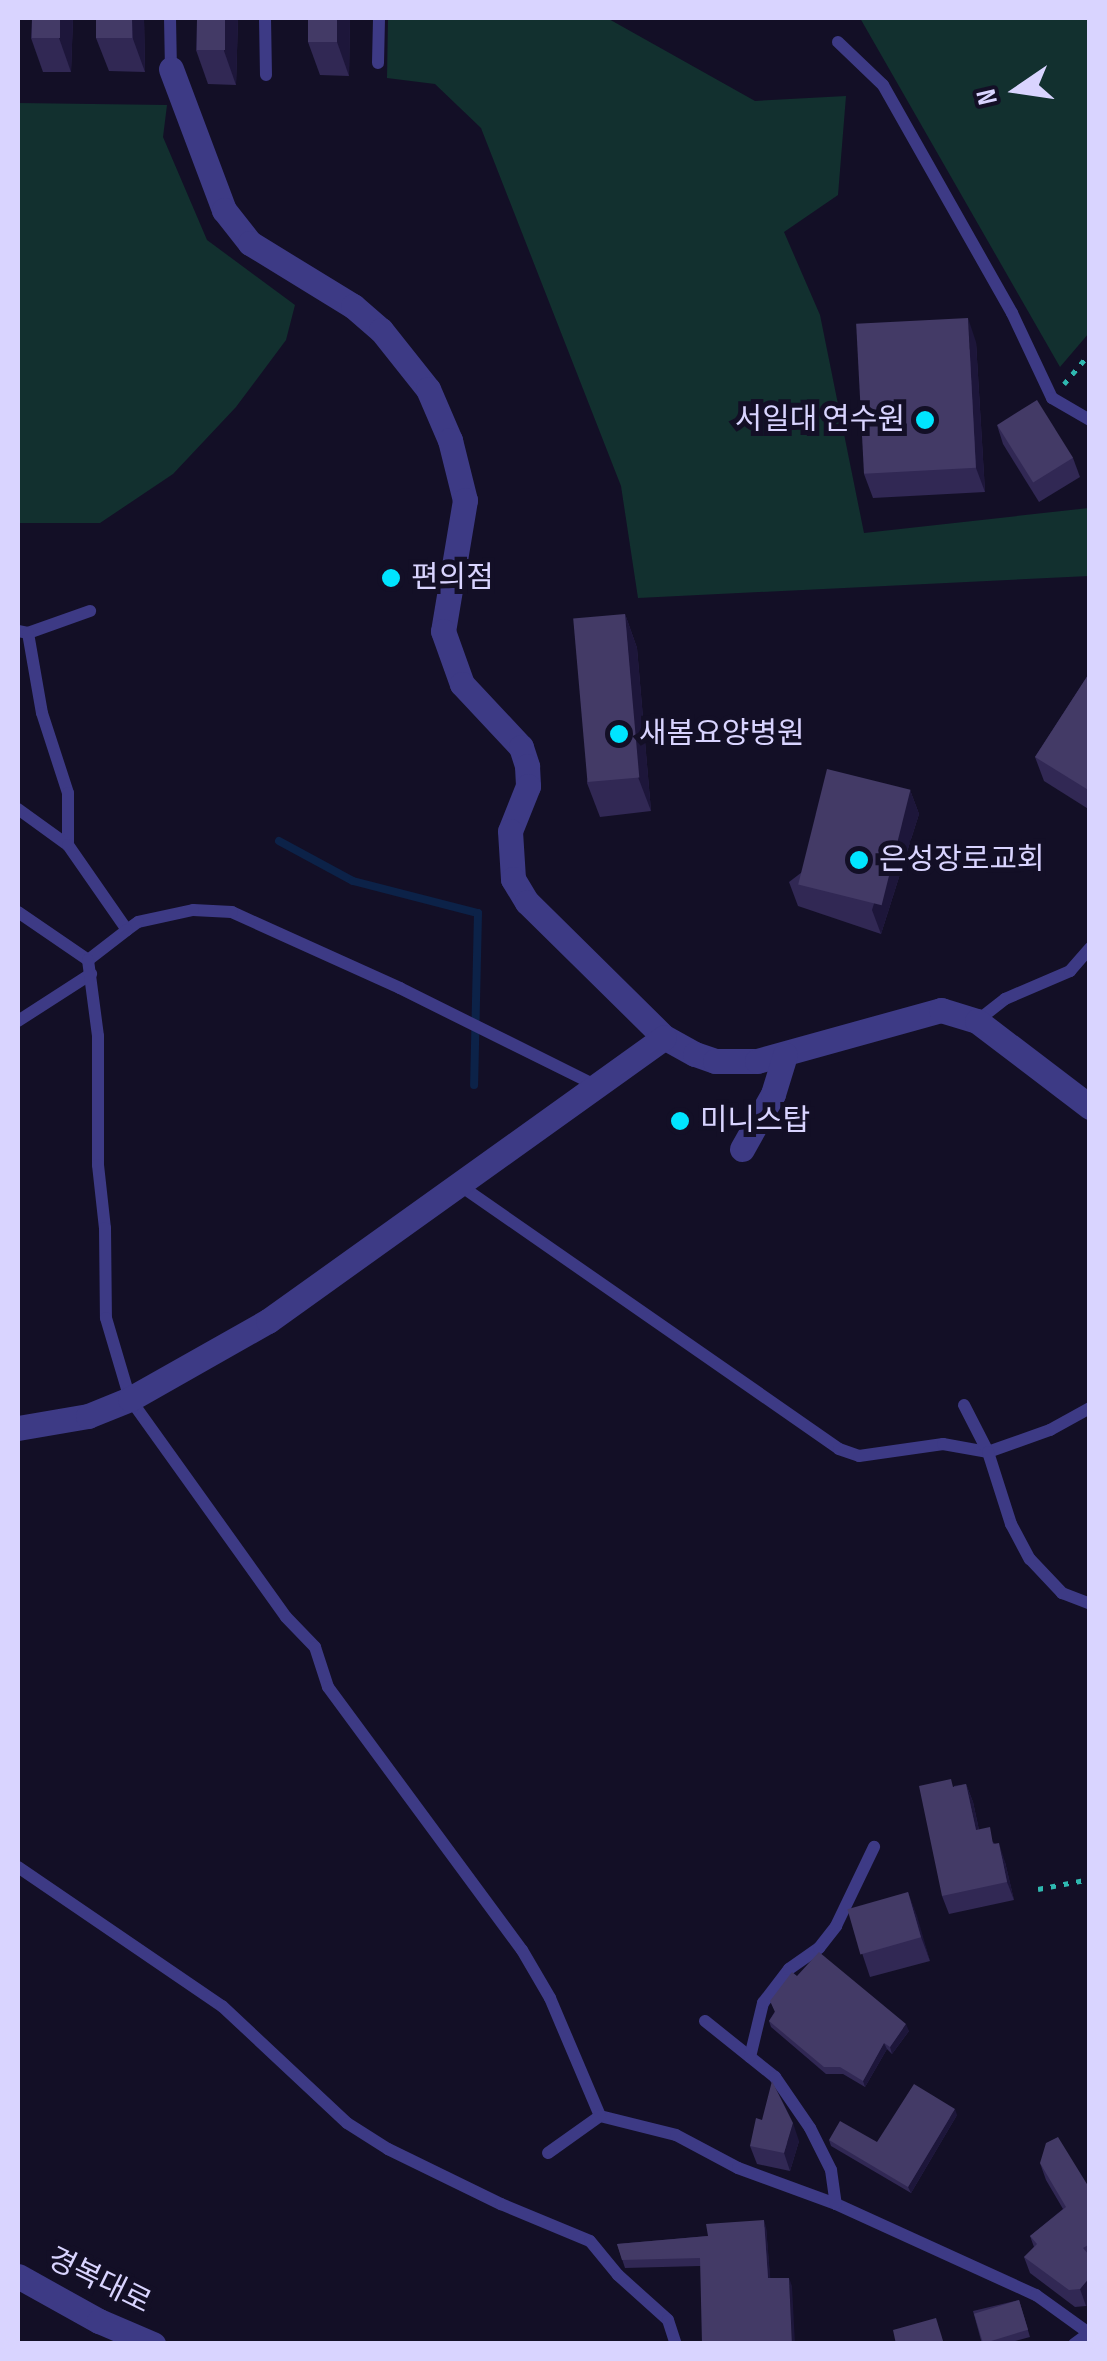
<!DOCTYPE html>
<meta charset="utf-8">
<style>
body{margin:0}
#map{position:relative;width:1107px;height:2361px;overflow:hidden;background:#130f26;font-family:"Sofia Sans Condensed","Noto Sans KR",sans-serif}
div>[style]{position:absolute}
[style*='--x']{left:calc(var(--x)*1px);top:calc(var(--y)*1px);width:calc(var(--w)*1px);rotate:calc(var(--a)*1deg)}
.green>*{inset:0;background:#12302f}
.stream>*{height:8px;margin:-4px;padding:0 4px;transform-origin:4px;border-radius:4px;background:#0c2248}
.path>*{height:5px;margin-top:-2.5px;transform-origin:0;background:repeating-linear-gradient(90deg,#2fb8b0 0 5px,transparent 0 13px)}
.service>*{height:12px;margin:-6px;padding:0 6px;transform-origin:6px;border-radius:6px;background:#3d3a85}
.minor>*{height:25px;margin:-12.5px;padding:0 12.5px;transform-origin:12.5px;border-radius:12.5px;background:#3d3a85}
.tertiary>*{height:25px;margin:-12.5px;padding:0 12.5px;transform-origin:12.5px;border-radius:12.5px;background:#3d3a85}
.wall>*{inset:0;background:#312854}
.shaded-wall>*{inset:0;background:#1d163a}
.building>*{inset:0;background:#433a66;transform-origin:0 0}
.dots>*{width:28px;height:28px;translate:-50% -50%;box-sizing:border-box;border:5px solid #130f26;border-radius:50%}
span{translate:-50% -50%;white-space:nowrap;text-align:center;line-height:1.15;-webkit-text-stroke:10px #130f26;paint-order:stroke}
.poi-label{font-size:30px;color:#d9d4ff}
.right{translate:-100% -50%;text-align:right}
.left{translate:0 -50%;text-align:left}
.street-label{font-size:30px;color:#d9d4ff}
.frame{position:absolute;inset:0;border:20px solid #d9d4ff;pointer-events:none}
.north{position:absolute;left:967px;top:40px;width:100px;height:100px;-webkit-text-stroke:8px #130f26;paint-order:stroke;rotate:257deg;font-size:28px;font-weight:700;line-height:40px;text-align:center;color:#d9d4ff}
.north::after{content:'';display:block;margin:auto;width:35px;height:45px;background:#d9d4ff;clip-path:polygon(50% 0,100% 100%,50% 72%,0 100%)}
</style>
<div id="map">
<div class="green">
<i style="clip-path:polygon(388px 18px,607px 18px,755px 101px,846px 96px,838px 195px,784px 232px,820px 315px,864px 533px,1089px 508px,1089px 576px,638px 598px,621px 486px,481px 128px,435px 84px,387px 78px)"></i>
<i style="clip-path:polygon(860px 18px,1089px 18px,1089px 333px,1060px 367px)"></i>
<i style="clip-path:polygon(18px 103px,167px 105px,163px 137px,207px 240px,295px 305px,286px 340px,236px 407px,173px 474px,100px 523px,18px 523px)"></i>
</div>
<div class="stream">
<i style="--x:279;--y:841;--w:84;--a:28.4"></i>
<i style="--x:353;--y:881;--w:129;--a:14.4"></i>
<i style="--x:478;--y:913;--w:172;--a:91.3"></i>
</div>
<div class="path">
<i style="--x:1064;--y:384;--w:40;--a:-50"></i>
<i style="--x:1038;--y:1889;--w:53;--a:-10.9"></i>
</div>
<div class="service">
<i style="--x:170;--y:18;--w:51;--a:88.9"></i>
<i style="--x:265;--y:18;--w:57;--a:89"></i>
<i style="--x:838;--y:42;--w:62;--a:43.7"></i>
<i style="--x:883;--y:85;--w:262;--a:60.5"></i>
<i style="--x:1012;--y:313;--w:94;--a:64.8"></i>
<i style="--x:1052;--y:398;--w:44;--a:30.1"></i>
<i style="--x:378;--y:63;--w:45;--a:-88.7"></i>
<i style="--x:18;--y:631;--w:10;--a:11"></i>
<i style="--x:28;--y:633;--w:66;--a:-19.5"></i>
<i style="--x:28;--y:633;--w:81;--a:80.1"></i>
<i style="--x:42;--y:713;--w:84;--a:72"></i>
<i style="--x:68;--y:793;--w:52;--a:90"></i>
<i style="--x:18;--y:809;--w:62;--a:35.8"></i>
<i style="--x:68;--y:845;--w:103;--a:55.2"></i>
<i style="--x:18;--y:912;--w:85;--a:34.4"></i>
<i style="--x:18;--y:1021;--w:87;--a:-32.8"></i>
<i style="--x:977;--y:1021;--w:36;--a:-38"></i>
<i style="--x:1005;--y:999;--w:71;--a:-23.3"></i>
<i style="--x:1070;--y:971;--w:30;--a:-49"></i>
<i style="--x:593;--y:1084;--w:216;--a:-153.6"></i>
<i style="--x:400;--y:988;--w:184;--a:-155.7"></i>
<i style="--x:232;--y:912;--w:39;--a:-177"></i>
<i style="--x:193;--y:910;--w:56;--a:167.7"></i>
<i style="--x:138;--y:922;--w:14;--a:144"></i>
<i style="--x:127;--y:930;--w:49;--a:142.4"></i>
<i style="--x:88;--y:960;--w:77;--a:82.5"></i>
<i style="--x:98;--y:1036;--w:129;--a:90"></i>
<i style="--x:98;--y:1165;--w:63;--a:83.7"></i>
<i style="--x:105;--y:1228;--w:90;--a:89.4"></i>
<i style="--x:106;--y:1318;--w:84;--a:73.5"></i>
<i style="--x:130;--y:1399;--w:268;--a:54.4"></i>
<i style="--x:286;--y:1617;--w:42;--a:46"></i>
<i style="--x:315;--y:1647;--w:42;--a:72"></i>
<i style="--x:328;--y:1687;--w:327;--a:53.6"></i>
<i style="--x:522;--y:1950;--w:56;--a:59.7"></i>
<i style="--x:550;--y:1998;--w:128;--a:67"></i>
<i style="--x:600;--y:2116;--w:78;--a:14"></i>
<i style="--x:676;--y:2135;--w:70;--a:28"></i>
<i style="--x:738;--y:2168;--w:104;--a:20.2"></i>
<i style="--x:836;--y:2204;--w:220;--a:24.5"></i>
<i style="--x:1036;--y:2295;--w:67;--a:35.8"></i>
<i style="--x:458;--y:1184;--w:464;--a:34.8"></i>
<i style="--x:839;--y:1449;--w:21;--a:19"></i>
<i style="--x:859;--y:1456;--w:85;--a:-8.1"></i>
<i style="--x:943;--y:1444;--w:46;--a:10.1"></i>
<i style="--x:988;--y:1452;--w:66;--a:-19.5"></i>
<i style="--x:1050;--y:1430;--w:46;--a:-28.8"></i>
<i style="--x:964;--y:1405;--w:53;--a:62.9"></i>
<i style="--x:988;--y:1452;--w:76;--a:72.3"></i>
<i style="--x:1011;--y:1524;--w:40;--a:62"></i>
<i style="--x:1030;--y:1559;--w:47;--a:46.7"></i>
<i style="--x:1062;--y:1593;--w:30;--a:21"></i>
<i style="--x:18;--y:1867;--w:247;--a:34.3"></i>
<i style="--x:222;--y:2006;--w:171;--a:43.1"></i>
<i style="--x:347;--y:2123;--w:49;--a:32.4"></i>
<i style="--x:388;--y:2149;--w:126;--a:26"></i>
<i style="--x:501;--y:2204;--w:96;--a:22.6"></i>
<i style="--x:590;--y:2241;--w:44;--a:50.5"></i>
<i style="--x:618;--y:2275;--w:67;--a:42"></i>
<i style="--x:668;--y:2320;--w:25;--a:72"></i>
<i style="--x:705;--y:2021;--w:90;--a:38.7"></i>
<i style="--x:775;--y:2077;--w:62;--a:55.5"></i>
<i style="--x:810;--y:2128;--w:47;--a:63.4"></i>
<i style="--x:831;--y:2170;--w:34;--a:82"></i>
<i style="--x:750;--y:2057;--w:56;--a:-76.5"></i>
<i style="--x:763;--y:2003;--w:43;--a:-52.6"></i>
<i style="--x:789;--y:1969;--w:37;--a:-35"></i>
<i style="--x:819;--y:1948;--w:28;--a:-52"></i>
<i style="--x:836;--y:1926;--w:88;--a:-64.3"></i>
<i style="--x:548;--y:2153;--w:64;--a:-35.4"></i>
<i style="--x:1074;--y:2344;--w:19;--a:-36"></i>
</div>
<div class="minor">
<i style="--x:171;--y:69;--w:151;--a:69.4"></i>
<i style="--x:224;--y:210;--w:42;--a:51.8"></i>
<i style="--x:250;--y:243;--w:121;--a:31.5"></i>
<i style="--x:353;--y:306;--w:37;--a:41"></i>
<i style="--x:381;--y:330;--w:75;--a:51.5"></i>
<i style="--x:428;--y:389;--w:56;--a:66.7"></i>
<i style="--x:450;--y:440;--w:62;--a:76"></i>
<i style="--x:465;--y:500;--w:133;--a:99.5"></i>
<i style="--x:443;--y:631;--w:56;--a:70.3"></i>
<i style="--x:462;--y:684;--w:86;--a:46.9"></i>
<i style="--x:521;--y:747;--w:20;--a:72"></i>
<i style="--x:527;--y:766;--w:20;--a:87"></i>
<i style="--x:528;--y:786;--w:48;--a:111.8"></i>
<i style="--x:510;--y:831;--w:48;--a:86.4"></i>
<i style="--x:513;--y:879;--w:27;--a:59"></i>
<i style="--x:527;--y:902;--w:192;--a:44.6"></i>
<i style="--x:664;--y:1037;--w:35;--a:29"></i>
<i style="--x:695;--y:1054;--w:21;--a:19"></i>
<i style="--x:715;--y:1061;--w:42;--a:0"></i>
<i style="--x:757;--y:1061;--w:191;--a:-15.5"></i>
<i style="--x:941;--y:1010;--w:38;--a:17"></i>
<i style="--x:977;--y:1021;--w:142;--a:37.3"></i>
<i style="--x:742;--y:1149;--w:63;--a:-60.6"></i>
<i style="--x:773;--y:1094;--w:41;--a:-72.9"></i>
<i style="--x:18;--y:1428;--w:71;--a:-9.7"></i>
<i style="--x:88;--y:1416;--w:45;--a:-22"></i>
<i style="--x:130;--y:1399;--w:159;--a:-29.5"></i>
<i style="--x:268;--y:1321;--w:487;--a:-35.6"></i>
</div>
<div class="tertiary">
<i style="--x:18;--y:2276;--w:93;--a:29.1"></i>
<i style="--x:99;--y:2321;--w:59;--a:23.1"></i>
</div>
<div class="wall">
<i style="clip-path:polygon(32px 18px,73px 18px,71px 72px,43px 72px,31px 38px)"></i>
<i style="clip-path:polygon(96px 18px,144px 18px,145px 72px,109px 71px,96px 38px)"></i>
<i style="clip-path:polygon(197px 18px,238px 18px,236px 85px,208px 84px,196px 50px)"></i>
<i style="clip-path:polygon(350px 18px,349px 76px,320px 75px,308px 42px)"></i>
<i style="clip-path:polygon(976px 342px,985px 492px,873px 498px,864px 474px)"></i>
<i style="clip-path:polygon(997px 425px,1073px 458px,1080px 477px,1039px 502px,1003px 444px)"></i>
<i style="clip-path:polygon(625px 614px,637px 648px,651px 811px,600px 817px,587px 783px)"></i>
<i style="clip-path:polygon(1090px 672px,1090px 810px,1044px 781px,1035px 757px)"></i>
<i style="clip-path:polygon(910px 790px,919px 814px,881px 934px,798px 906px,789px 882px)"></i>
<i style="clip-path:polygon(966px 1784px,973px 1802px,979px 1830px,995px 1844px,1005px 1862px,1014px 1900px,949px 1914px,942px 1896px,954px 1786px)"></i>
<i style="clip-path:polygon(908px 1892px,930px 1961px,870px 1977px,862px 1953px)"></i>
<i style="clip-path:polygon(797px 1976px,909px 2031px,892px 2054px,887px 2049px,865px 2087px,843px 2074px,826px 2074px,771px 2027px,769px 2021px)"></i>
<i style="clip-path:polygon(957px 2115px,911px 2193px,831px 2146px,829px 2140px,877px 2142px)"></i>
<i style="clip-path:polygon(799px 2141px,790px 2171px,757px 2164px,750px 2146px)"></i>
<i style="clip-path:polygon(1040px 2163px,1090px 2189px,1090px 2301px,1086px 2306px,1075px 2307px,1030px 2273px,1024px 2257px,1034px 2247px,1030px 2236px,1063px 2209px,1046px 2180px)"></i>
<i style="clip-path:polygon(766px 2227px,770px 2278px,792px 2286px,700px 2266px,625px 2268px,617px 2244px,708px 2236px)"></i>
<i style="clip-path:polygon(1019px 2300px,1030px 2337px,1004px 2344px,982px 2344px,973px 2311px)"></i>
</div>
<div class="shaded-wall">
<i style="clip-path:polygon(60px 18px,73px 18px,71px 72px,59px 38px)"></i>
<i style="clip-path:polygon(132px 18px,144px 18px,145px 72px,133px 39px)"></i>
<i style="clip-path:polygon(225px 18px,238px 18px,236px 85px,224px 51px)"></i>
<i style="clip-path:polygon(337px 18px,350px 18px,349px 76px,337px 42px)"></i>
<i style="clip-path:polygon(968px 318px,976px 342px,985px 492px,976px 468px)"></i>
<i style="clip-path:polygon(625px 614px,637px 648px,651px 811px,638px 777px)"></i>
<i style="clip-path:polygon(910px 790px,919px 814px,881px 934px,872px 910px)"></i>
<i style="clip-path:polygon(966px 1784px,973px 1802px,983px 1849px,976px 1830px)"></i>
<i style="clip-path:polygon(999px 1843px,1005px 1862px,1014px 1900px,1007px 1882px)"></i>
<i style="clip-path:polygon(908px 1892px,917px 1916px,930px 1961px,921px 1937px)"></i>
<i style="clip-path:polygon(906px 2024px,909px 2031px,892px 2054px,890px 2047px)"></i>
<i style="clip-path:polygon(884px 2043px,887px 2049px,865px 2087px,863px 2081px)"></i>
<i style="clip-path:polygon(955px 2109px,957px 2115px,911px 2193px,908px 2187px)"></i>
<i style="clip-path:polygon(793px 2123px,799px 2141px,790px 2171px,784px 2153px)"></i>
<i style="clip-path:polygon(764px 2220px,766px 2227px,771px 2286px,768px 2278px)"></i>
<i style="clip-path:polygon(1090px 2277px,1090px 2301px,1086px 2306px,1080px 2289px)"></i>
<i style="clip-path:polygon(789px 2278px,792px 2286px,795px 2344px,792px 2344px)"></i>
</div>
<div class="building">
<i style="left:32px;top:18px;width:28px;height:20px"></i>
<i style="left:96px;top:18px;width:36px;height:20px"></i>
<i style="left:197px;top:18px;width:28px;height:32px"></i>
<i style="left:308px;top:18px;width:29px;height:24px"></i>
<i style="left:968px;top:318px;width:150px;height:112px;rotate:87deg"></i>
<i style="left:1037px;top:400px;width:68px;height:47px;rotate:58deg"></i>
<i style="left:625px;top:614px;width:164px;height:52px;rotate:85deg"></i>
<i style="clip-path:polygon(1090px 672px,1090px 791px,1035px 757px)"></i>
<i style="left:827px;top:769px;width:86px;height:119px;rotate:14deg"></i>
<i style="clip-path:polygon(951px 1779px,953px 1787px,966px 1784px,976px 1830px,990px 1827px,993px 1844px,999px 1843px,1007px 1882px,942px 1896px,919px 1786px)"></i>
<i style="left:908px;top:1892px;width:47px;height:63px;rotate:74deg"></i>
<i style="clip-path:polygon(819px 1952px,906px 2024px,890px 2047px,884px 2043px,863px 2081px,840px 2067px,824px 2067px,769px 2021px,775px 2012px,770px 2001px,792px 1972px,797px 1976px)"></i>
<i style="clip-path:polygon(772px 2081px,793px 2123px,784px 2153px,750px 2146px,756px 2118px,762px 2120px)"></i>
<i style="clip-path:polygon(914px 2084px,955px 2109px,908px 2187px,829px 2140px,840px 2121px,877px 2142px)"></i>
<i style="clip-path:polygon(1058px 2137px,1090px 2189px,1090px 2244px,1083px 2248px,1090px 2256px,1090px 2277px,1080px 2289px,1069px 2290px,1024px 2257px,1037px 2244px,1030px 2236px,1066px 2207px,1040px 2163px,1046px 2143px)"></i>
<i style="clip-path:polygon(764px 2220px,768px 2278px,789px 2278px,792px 2344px,702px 2344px,700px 2258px,622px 2260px,617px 2244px,708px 2236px,706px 2224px)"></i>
<i style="left:1019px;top:2300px;width:31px;height:47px;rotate:73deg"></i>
<i style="clip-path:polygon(936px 2318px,944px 2344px,896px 2344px,893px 2330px)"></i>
</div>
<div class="dots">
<i style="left:925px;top:420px;background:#00e5ff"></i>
<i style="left:391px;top:578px;background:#00e5ff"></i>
<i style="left:619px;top:734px;background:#00e5ff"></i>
<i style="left:859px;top:860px;background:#00e5ff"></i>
<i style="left:680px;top:1121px;background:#00e5ff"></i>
</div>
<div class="poi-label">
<span class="right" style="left:905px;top:420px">서일대 연수원</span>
<span class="left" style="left:411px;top:578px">편의점</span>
<span class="left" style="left:639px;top:734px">새봄요양병원</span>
<span class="left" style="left:879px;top:860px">은성장로교회</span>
<span class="left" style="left:700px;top:1121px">미니스탑</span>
</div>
<div class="street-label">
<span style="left:99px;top:2281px;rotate:26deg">경복대로</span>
</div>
<div class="frame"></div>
<div class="north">N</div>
</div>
